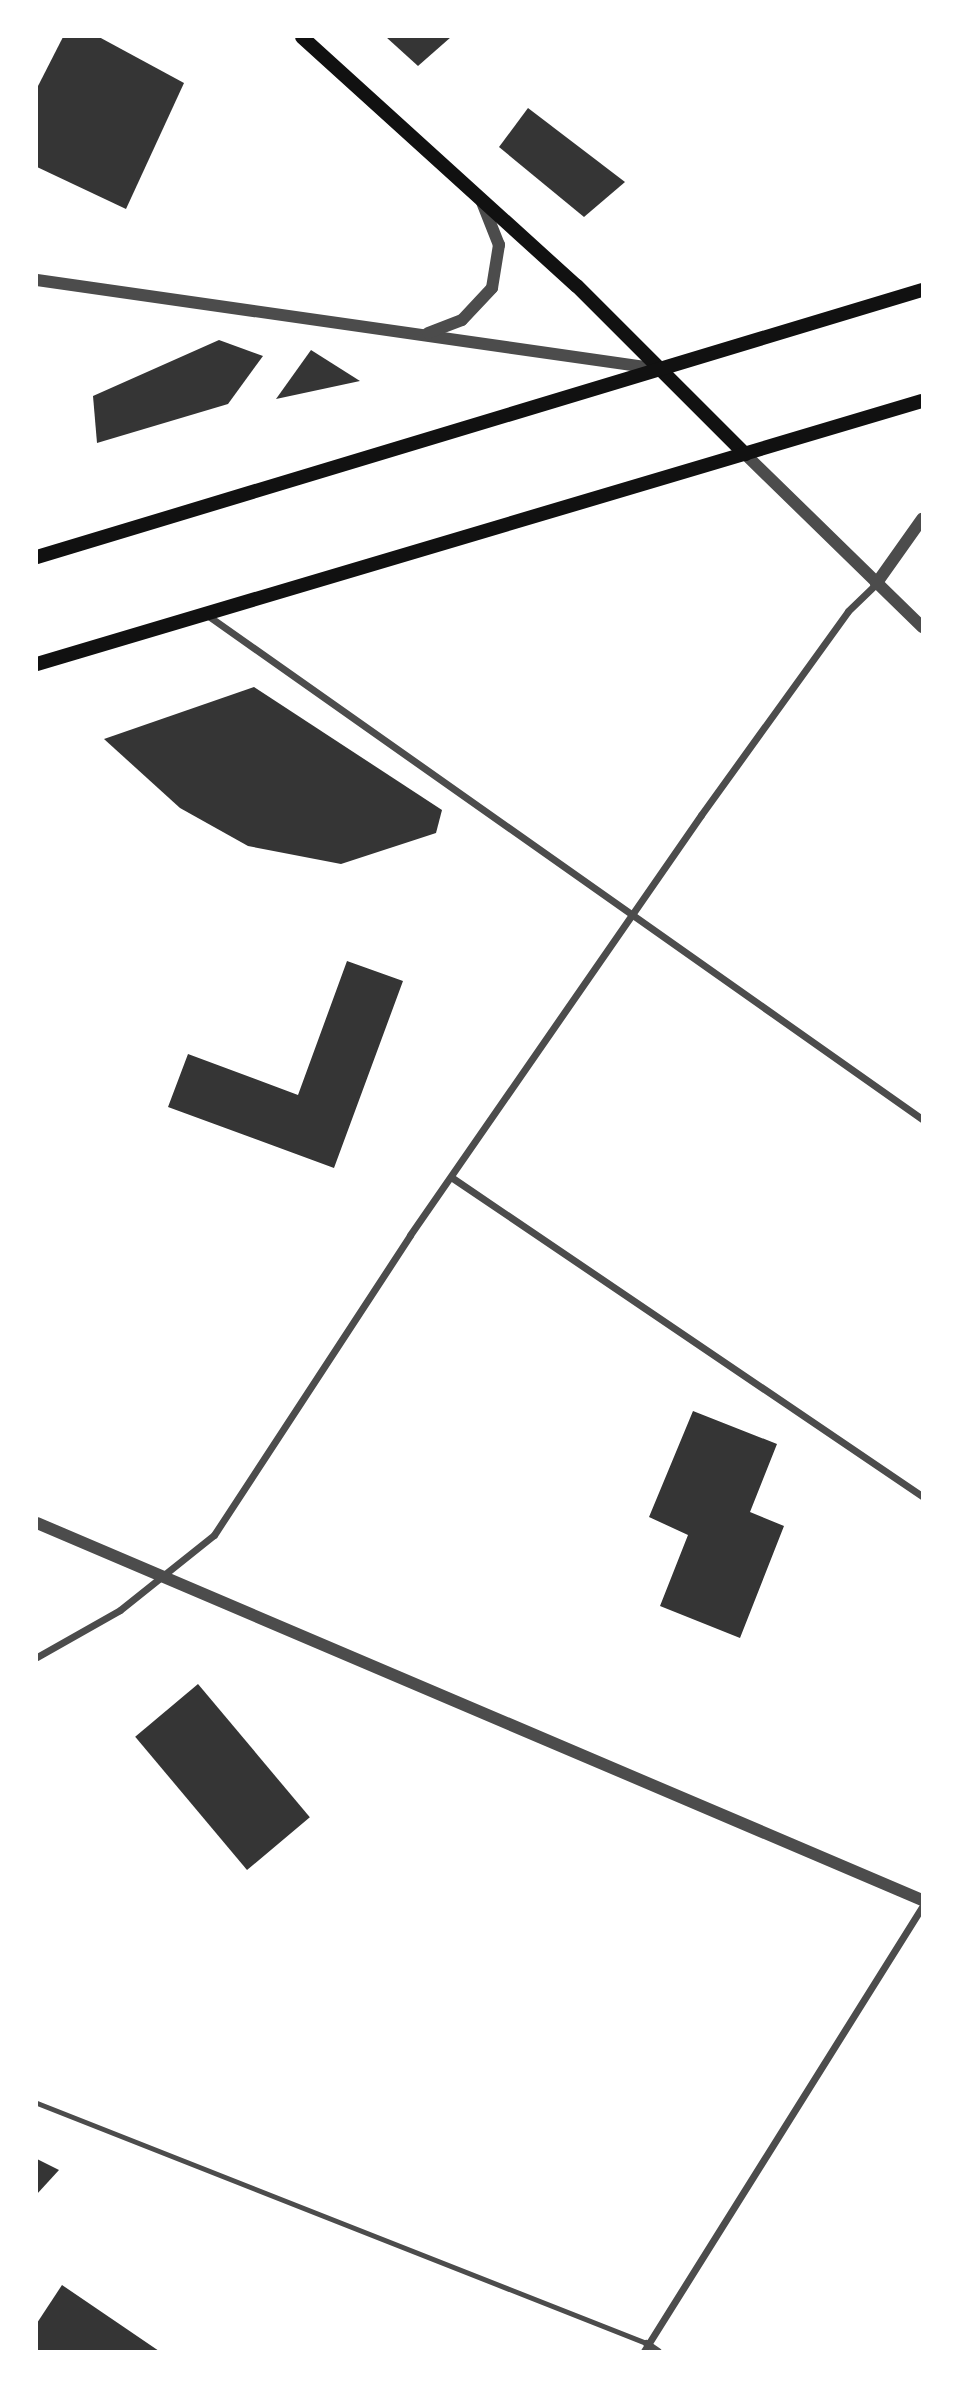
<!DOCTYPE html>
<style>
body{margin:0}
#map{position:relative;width:959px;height:2388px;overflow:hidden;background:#fff;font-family:Spectral,serif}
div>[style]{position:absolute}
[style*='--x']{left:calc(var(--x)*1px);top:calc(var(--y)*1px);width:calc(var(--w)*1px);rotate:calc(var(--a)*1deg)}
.building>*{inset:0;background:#353535;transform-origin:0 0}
.service>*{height:5px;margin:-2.5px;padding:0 2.5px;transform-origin:2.5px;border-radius:2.5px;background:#4c4c4c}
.minor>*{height:7px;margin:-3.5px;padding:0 3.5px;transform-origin:3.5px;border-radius:3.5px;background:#4c4c4c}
.tertiary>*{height:12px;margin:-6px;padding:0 6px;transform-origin:6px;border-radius:6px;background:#4c4c4c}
.secondary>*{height:14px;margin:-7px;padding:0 7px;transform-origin:7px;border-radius:7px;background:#111}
span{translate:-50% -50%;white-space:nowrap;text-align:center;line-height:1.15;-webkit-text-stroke:7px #fff;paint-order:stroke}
.frame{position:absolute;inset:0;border:38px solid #fff;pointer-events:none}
</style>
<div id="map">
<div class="building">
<i style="clip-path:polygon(63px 37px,99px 37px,184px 83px,126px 209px,37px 167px,37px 88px)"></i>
<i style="clip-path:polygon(386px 37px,451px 37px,418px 66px)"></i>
<i style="clip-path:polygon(528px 108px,625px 182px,584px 217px,499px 147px)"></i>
<i style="clip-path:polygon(219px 340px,263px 356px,228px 404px,97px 443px,93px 396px)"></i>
<i style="clip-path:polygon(311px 350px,360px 381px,276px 399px)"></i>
<i style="clip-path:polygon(254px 687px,442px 810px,436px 833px,341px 864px,248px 846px,180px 808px,104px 739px)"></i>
<i style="clip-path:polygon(347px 961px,403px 981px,334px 1168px,168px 1107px,188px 1054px,298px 1095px)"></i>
<i style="clip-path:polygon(693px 1411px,777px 1444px,750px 1512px,784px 1526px,740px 1638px,660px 1606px,688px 1535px,649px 1517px)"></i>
<i style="left:198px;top:1684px;width:174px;height:82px;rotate:50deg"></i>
<i style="clip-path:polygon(37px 2159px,59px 2170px,37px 2194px)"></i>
<i style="clip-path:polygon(62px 2285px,159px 2351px,37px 2351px,37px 2323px)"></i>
</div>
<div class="service">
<i style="--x:37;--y:2103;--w:655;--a:21.51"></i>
</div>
<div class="minor">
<i style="--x:207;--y:615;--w:875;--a:35.18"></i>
<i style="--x:451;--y:1177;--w:569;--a:34.11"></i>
<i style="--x:37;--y:1657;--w:95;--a:-29.5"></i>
<i style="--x:120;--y:1610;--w:120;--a:-38.6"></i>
<i style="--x:214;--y:1535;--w:358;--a:-56.8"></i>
<i style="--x:410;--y:1235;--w:511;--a:-55.28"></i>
<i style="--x:701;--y:815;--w:251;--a:-54.2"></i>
<i style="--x:848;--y:611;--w:39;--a:-44"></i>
<i style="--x:646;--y:2343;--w:14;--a:34"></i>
<i style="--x:644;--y:2351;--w:524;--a:-57.95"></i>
</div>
<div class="tertiary">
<i style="--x:37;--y:280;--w:628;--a:8.14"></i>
<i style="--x:428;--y:333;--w:36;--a:-21"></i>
<i style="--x:462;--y:320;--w:44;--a:-46.8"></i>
<i style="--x:492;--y:288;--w:44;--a:-80.8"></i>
<i style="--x:499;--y:245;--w:46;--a:-111.6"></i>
<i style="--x:745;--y:454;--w:248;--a:44.3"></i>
<i style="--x:876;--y:584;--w:80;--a:-54.7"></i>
<i style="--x:37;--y:1523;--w:962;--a:23.07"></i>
</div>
<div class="secondary">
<i style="--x:302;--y:37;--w:371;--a:42.2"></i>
<i style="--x:577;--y:286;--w:238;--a:45"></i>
<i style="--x:37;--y:557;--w:924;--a:-16.79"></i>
<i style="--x:37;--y:664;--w:923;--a:-16.55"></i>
</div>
<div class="frame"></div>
</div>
